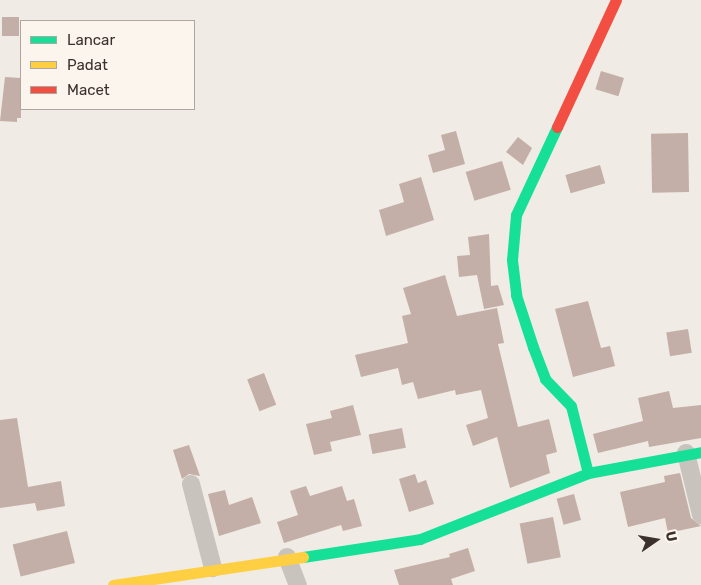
<!DOCTYPE html>
<style>
body{margin:0}
#map{position:relative;width:701px;height:585px;overflow:hidden;background:#f0ebe5;font-family:Rubik,sans-serif}
div>[style]{position:absolute}
[style*='--x']{left:calc(var(--x)*1px);top:calc(var(--y)*1px);width:calc(var(--w)*1px);rotate:calc(var(--a)*1deg)}
.building>*{inset:0;background:#c3afa7;transform-origin:0 0}
.street>*{height:18px;margin:-9px;padding:0 9px;transform-origin:9px;border-radius:9px;background:#c9c3be}
.fast>*{height:11px;margin:-5.5px;padding:0 5.5px;transform-origin:5.5px;border-radius:5.5px;background:#16e098}
.slow>*{height:11px;margin:-5.5px;padding:0 5.5px;transform-origin:5.5px;border-radius:5.5px;background:#ffcf43}
.jam>*{height:11px;margin:-5.5px;padding:0 5.5px;transform-origin:5.5px;border-radius:5.5px;background:#f24e42}
span{translate:-50% -50%;white-space:nowrap;text-align:center;line-height:1.15;-webkit-text-stroke:4px #fbf5ee;paint-order:stroke}
.legend{position:absolute;left:20px;top:20px;width:175px;height:90px;box-sizing:border-box;background:#fbf5ee;border:1px solid #aea6a0;margin:0;padding:6px 9px;list-style:none;font-size:15px;color:#3b302b}
.legend li{display:flex;align-items:center;gap:10px;height:25px}
.legend b{width:25px;border:1px solid #aea6a0}
.north{position:absolute;left:631px;top:515px;width:50px;height:50px;-webkit-text-stroke:4px #fbf5ee;paint-order:stroke;rotate:77deg;font-size:14px;font-weight:700;line-height:20px;text-align:center;color:#3b302b}
.north::after{content:'';display:block;margin:auto;width:18px;height:22px;background:#3b302b;clip-path:polygon(50% 0,100% 100%,50% 72%,0 100%)}
</style>
<div id="map">
<div class="building">
<i style="left:2px;top:17px;width:17px;height:19px"></i>
<i style="left:601px;top:71px;width:24px;height:19px;rotate:17deg"></i>
<i style="clip-path:polygon(5px 77px,21px 78px,21px 118px,17px 118px,17px 122px,0 121px)"></i>
<i style="clip-path:polygon(456px 131px,465px 164px,433px 173px,428px 155px,445px 150px,441px 135px)"></i>
<i style="left:688px;top:133px;width:59px;height:37px;rotate:89deg"></i>
<i style="clip-path:polygon(518px 137px,532px 148px,523px 165px,506px 152px)"></i>
<i style="left:502px;top:161px;width:30px;height:38px;rotate:73deg"></i>
<i style="left:600px;top:165px;width:19px;height:36px;rotate:74deg"></i>
<i style="clip-path:polygon(421px 177px,434px 220px,386px 236px,379px 210px,404px 202px,399px 184px)"></i>
<i style="clip-path:polygon(489px 234px,491px 286px,498px 285px,504px 305px,484px 309px,477px 275px,459px 277px,457px 256px,470px 255px,468px 237px)"></i>
<i style="clip-path:polygon(445px 275px,457px 316px,497px 308px,504px 343px,498px 344px,518px 427px,549px 419px,557px 452px,546px 455px,550px 473px,510px 488px,497px 437px,473px 446px,466px 425px,488px 418px,481px 390px,456px 395px,455px 390px,418px 399px,413px 382px,402px 385px,398px 368px,361px 377px,355px 355px,408px 343px,402px 316px,411px 314px,403px 288px)"></i>
<i style="clip-path:polygon(588px 301px,601px 348px,610px 346px,615px 366px,573px 377px,555px 309px)"></i>
<i style="left:688px;top:329px;width:24px;height:22px;rotate:81deg"></i>
<i style="left:264px;top:373px;width:34px;height:18px;rotate:69deg"></i>
<i style="clip-path:polygon(669px 391px,673px 408px,701px 405px,701px 438px,649px 447px,648px 441px,598px 453px,593px 434px,643px 421px,638px 398px)"></i>
<i style="clip-path:polygon(353px 405px,361px 435px,330px 442px,332px 451px,314px 455px,306px 424px,332px 418px,330px 411px)"></i>
<i style="clip-path:polygon(17px 418px,28px 487px,61px 481px,65px 506px,37px 511px,35px 503px,0 508px,0 420px)"></i>
<i style="left:402px;top:428px;width:20px;height:34px;rotate:79deg"></i>
<i style="clip-path:polygon(189px 445px,200px 476px,189px 474px,182px 479px,173px 450px)"></i>
<i style="clip-path:polygon(680px 473px,691px 518px,701px 526px,668px 533px,665px 518px,628px 527px,620px 492px,665px 482px,664px 476px)"></i>
<i style="clip-path:polygon(415px 474px,418px 483px,426px 480px,434px 504px,409px 512px,399px 479px)"></i>
<i style="clip-path:polygon(306px 486px,310px 496px,342px 486px,347px 501px,354px 499px,362px 526px,343px 531px,341px 525px,284px 543px,277px 522px,298px 515px,290px 491px)"></i>
<i style="clip-path:polygon(225px 490px,229px 505px,252px 497px,261px 523px,219px 536px,208px 494px)"></i>
<i style="left:574px;top:494px;width:27px;height:18px;rotate:75deg"></i>
<i style="left:553px;top:517px;width:41px;height:34px;rotate:79deg"></i>
<i style="left:67px;top:531px;width:33px;height:56px;rotate:76deg"></i>
<i style="clip-path:polygon(468px 548px,475px 571px,451px 579px,453px 585px,399px 585px,394px 570px,450px 557px,449px 554px)"></i>
</div>
<div class="street">
<i style="--x:686;--y:453;--w:64;--a:76.4"></i>
<i style="--x:191;--y:484;--w:87;--a:75.3"></i>
<i style="--x:287;--y:557;--w:30;--a:69"></i>
</div>
<div class="fast">
<i style="--x:557;--y:127;--w:97;--a:115"></i>
<i style="--x:516;--y:215;--w:45;--a:95.1"></i>
<i style="--x:512;--y:260;--w:35;--a:83"></i>
<i style="--x:516;--y:295;--w:55;--a:71.9"></i>
<i style="--x:533;--y:347;--w:34;--a:69"></i>
<i style="--x:545;--y:379;--w:37;--a:46"></i>
<i style="--x:571;--y:406;--w:69;--a:75.8"></i>
<i style="--x:303;--y:557;--w:118;--a:-8.7"></i>
<i style="--x:420;--y:539;--w:180;--a:-21.4"></i>
<i style="--x:588;--y:473;--w:115;--a:-10.5"></i>
</div>
<div class="slow">
<i style="--x:113;--y:585;--w:192;--a:-8.4"></i>
</div>
<div class="jam">
<i style="--x:557;--y:127;--w:140;--a:-65.1"></i>
</div>
<ul class="legend">
<li><b style="height:6px;background:#16e098"></b>Lancar</li>
<li><b style="height:6px;background:#ffcf43"></b>Padat</li>
<li><b style="height:6px;background:#f24e42"></b>Macet</li>
</ul>
<div class="north">U</div>
</div>
